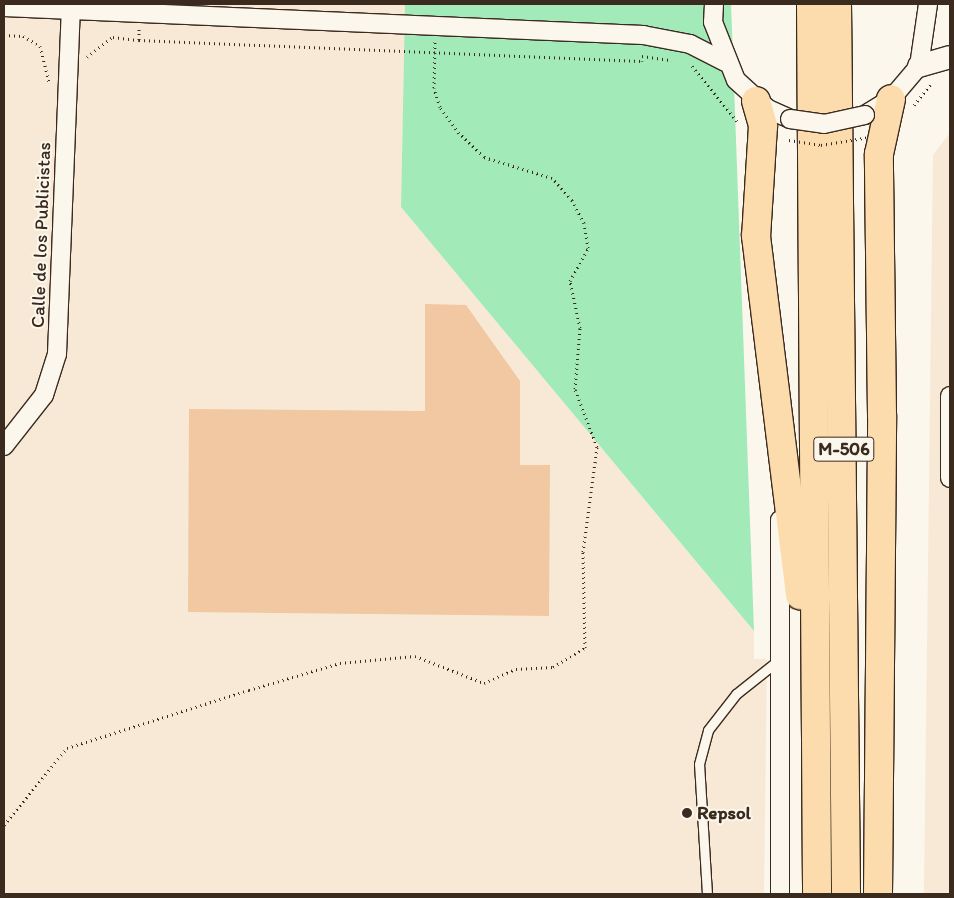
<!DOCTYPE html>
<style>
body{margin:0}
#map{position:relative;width:954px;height:898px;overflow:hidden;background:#fbf7ec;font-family:Itim,sans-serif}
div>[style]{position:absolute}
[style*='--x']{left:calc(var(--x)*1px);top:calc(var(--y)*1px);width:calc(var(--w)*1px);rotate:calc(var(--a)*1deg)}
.built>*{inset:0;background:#f8e9d6}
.green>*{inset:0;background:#a2eab8}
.building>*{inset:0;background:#f1c8a1}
.path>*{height:3px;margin-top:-1.5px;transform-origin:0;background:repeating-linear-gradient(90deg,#3b2a1e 0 1px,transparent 0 5px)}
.roads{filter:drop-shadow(1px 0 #3b2a1e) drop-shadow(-1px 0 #3b2a1e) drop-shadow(0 1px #3b2a1e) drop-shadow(0 -1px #3b2a1e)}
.service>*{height:9px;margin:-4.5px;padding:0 4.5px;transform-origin:4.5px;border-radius:4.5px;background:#fbf7ec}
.minor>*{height:18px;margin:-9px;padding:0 9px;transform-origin:9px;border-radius:9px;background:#fbf7ec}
.tertiary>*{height:22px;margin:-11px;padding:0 11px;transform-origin:11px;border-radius:11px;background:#fbf7ec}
.motorway>*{height:28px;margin:-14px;padding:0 14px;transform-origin:14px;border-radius:14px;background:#fcdcac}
.path-bridge>*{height:3px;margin-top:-1.5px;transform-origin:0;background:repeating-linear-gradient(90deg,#3b2a1e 0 1px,transparent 0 5px)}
.bridges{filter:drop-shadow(1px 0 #3b2a1e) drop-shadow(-1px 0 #3b2a1e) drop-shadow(0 1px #3b2a1e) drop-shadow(0 -1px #3b2a1e)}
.minor-bridge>*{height:18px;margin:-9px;padding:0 9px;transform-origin:9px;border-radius:9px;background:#fbf7ec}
.dots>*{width:14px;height:14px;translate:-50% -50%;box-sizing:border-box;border:2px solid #fbf7ec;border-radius:50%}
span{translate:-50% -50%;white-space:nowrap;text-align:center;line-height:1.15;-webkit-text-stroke:4px #fbf7ec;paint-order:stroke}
.shield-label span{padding:1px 4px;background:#fbf7ec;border:1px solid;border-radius:4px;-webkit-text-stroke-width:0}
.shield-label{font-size:18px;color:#3b2a1e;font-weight:700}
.street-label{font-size:19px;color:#3b2a1e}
.poi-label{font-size:19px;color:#3b2a1e;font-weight:700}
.left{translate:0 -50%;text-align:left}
.frame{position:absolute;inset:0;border:5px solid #3b2a1e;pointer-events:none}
</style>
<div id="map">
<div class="built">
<i style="clip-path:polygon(4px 4px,405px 4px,401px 207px,754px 631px,754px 659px,767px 659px,764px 894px,4px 894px)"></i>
<i style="clip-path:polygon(950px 133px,950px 894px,924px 894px,933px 155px)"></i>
</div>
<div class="green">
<i style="clip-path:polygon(405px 4px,731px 4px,754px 631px,401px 207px)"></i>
</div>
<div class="building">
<i style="clip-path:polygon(425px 304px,466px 305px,520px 381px,520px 465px,550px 465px,549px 616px,188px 612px,189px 409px,425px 411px)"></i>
</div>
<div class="path">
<i style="--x:139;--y:29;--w:11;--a:90"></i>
<i style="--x:139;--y:40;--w:503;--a:2.39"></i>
<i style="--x:642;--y:61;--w:4;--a:-90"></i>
<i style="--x:4;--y:35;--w:19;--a:3"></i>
<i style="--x:23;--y:36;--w:20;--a:30"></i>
<i style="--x:40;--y:46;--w:38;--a:76"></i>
<i style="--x:642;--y:56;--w:28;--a:8"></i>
<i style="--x:87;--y:57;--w:33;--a:-38"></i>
<i style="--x:113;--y:37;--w:26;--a:7"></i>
<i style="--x:692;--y:66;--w:71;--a:50.7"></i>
<i style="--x:914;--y:105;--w:26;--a:-51"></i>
<i style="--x:4;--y:825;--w:99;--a:-50.7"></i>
<i style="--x:67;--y:748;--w:191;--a:-17.7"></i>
<i style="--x:249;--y:690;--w:95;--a:-16.5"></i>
<i style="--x:340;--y:663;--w:75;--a:-5.3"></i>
<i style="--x:415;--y:656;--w:74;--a:21.4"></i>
<i style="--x:484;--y:683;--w:35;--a:-24"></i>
<i style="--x:516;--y:669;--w:37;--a:-3"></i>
<i style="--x:553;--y:667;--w:37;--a:-31"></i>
<i style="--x:585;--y:648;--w:96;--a:-91.2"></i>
<i style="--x:583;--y:552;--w:106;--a:-82.4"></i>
<i style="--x:597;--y:447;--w:62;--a:-110.8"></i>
<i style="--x:575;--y:389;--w:61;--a:-85.3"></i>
<i style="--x:580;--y:328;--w:48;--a:-102"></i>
<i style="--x:570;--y:281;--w:38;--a:-61"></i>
<i style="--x:588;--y:248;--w:25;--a:-99"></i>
<i style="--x:584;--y:223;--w:26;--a:-118"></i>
<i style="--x:572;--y:200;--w:30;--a:-132"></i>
<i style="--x:552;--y:178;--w:71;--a:-162.8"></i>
<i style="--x:484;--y:157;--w:35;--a:-136"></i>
<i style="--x:459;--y:133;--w:32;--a:-126"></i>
<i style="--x:440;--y:107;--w:20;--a:-108"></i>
<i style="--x:434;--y:88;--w:47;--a:-88.8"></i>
</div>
<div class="roads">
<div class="service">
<i style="--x:707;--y:894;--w:130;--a:-93.5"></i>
<i style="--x:699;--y:764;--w:35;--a:-75"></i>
<i style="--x:708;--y:730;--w:46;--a:-52.1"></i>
<i style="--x:736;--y:694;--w:56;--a:-38.5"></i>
</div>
<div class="minor">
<i style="--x:714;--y:4;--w:18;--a:93"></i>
<i style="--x:713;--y:22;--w:62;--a:68.4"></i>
<i style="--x:736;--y:80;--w:43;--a:42.2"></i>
<i style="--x:768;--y:109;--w:24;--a:24"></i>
<i style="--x:4;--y:7;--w:640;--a:2.51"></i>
<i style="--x:643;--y:35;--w:48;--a:10.8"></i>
<i style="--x:690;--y:44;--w:39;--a:27"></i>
<i style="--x:865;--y:115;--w:31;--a:-32"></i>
<i style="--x:891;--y:99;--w:43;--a:-49.7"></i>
<i style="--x:919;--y:66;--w:63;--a:-81.7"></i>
<i style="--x:950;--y:396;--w:82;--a:90"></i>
<i style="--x:4;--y:446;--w:65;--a:-51.9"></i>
<i style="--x:44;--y:395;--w:43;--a:-72.4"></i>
<i style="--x:57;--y:354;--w:344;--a:-87.7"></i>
<i style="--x:780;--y:894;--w:374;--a:-90"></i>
</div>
<div class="tertiary">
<i style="--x:919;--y:66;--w:32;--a:-16"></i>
</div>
<div class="motorway">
<i style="--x:811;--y:4;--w:890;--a:89.61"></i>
<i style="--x:837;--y:4;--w:890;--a:89.42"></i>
<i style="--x:756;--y:101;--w:26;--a:74"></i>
<i style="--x:763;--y:126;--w:110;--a:93.6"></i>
<i style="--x:756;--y:236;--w:362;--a:83"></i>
<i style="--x:878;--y:894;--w:479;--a:-89.5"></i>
<i style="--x:882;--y:415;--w:261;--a:-90.7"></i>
<i style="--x:879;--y:154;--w:56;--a:-77.7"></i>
</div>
</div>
<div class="path-bridge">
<i style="--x:789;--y:140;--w:32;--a:9"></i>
<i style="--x:821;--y:145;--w:49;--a:-9.5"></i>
</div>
<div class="bridges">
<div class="minor-bridge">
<i style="--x:790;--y:119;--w:34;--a:8"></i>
<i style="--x:824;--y:124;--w:42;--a:-12.4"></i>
</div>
</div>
<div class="dots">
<i style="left:687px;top:813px;background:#3b2a1e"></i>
</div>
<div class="shield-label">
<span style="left:844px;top:449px">M-506</span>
</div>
<div class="street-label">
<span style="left:41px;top:235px;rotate:-88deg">Calle de los Publicistas</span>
</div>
<div class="poi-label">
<span class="left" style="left:697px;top:813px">Repsol</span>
</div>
<div class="frame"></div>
</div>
